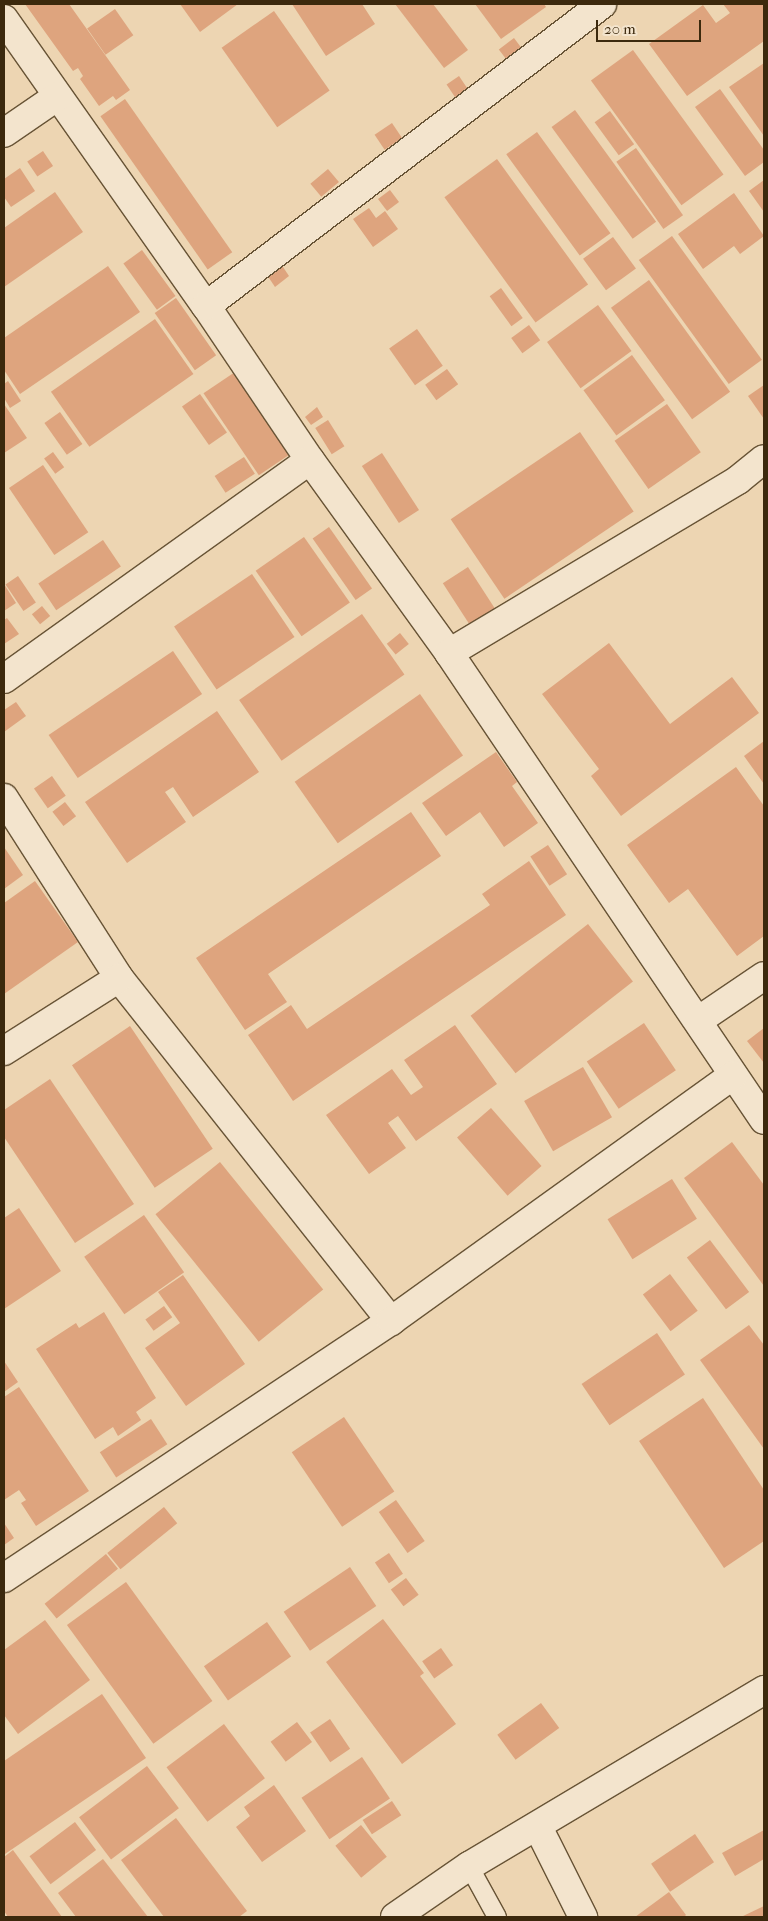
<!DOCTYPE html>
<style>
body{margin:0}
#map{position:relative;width:768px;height:1921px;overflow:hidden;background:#edd5b2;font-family:"IM FELL French Canon",serif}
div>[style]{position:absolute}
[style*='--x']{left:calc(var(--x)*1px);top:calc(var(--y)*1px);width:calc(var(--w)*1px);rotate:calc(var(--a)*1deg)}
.building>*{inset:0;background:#dea47e;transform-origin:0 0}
.roads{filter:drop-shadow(1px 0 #685436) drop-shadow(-1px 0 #685436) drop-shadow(0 1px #685436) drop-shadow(0 -1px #685436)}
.service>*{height:18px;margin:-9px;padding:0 9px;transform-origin:9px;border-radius:9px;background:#f3e4cd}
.minor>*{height:28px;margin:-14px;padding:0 14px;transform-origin:14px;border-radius:14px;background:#f3e4cd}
.secondary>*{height:28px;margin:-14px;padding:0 14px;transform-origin:14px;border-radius:14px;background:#f3e4cd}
span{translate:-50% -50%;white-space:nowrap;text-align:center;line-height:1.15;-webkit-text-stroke:4px #f3e4cd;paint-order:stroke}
.frame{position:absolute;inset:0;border:5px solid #3c290d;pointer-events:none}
.scale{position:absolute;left:596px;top:20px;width:105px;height:22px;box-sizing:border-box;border:2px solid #3c290d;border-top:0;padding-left:6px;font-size:15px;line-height:18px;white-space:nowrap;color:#3c290d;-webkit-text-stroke:4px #f3e4cd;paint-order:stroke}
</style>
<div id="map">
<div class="building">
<i style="clip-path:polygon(25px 4px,69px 4px,130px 90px,116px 100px,113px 96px,99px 106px,80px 79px,83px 76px,78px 68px,73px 71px)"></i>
<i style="clip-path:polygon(180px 4px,238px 4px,200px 32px)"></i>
<i style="clip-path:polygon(292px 4px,362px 4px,375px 24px,326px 56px)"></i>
<i style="clip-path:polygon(395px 4px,433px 4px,468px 50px,444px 68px)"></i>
<i style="clip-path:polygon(475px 4px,544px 4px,546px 7px,501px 39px)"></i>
<i style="clip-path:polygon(723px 4px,764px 4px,764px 41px,687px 96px,649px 44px,703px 5px,716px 23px,730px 13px)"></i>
<i style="left:115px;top:9px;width:32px;height:34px;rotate:55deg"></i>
<i style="left:274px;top:11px;width:97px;height:64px;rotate:55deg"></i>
<i style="left:514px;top:38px;width:20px;height:19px;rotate:53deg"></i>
<i style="left:633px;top:50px;width:154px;height:52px;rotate:54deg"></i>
<i style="clip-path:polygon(764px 63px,764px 136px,729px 87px)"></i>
<i style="left:459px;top:76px;width:22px;height:15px;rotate:56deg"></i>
<i style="clip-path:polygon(720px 89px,764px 150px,764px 162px,745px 176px,695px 107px)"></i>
<i style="left:125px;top:99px;width:187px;height:30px;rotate:55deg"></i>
<i style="left:575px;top:110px;width:138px;height:29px;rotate:54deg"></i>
<i style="left:610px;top:111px;width:41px;height:19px;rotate:54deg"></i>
<i style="left:392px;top:123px;width:18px;height:21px;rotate:56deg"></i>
<i style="left:537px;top:132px;width:125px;height:38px;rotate:54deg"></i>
<i style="left:636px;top:148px;width:82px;height:24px;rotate:55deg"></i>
<i style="left:43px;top:151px;width:18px;height:19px;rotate:56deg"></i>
<i style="left:497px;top:159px;width:155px;height:65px;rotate:54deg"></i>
<i style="clip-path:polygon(20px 168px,35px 191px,11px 207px,4px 197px,4px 179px)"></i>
<i style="left:328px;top:169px;width:17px;height:23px;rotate:50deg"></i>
<i style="clip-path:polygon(764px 180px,764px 212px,749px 191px)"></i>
<i style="left:390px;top:190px;width:15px;height:15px;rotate:53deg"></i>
<i style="clip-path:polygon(55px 192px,83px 232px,4px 287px,4px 228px)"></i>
<i style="clip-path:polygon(734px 193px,764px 236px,740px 254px,734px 246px,703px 269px,678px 234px)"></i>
<i style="clip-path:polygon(369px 208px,376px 218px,385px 211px,398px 229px,373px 247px,353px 219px)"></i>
<i style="left:672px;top:236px;width:153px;height:41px;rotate:54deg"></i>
<i style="left:613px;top:237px;width:39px;height:37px;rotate:54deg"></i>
<i style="left:142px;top:250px;width:57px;height:23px;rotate:54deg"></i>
<i style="clip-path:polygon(279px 261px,289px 276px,275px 287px,265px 272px)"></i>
<i style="clip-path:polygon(108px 266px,140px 312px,20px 394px,4px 370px,4px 338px)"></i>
<i style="left:649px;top:280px;width:138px;height:47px;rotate:54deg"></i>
<i style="left:501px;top:288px;width:37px;height:14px;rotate:54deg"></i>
<i style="left:176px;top:298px;width:70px;height:26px;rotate:55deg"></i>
<i style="left:598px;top:305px;width:57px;height:63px;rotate:54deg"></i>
<i style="left:155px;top:319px;width:67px;height:127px;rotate:55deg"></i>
<i style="left:529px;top:325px;width:19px;height:22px;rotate:54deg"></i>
<i style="left:417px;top:329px;width:45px;height:34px;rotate:55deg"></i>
<i style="left:632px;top:355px;width:56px;height:60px;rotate:54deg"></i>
<i style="left:447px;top:369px;width:19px;height:27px;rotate:54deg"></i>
<i style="left:235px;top:372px;width:99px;height:38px;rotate:56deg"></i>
<i style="clip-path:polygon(8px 381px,21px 401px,10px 408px,4px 398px,4px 384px)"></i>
<i style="clip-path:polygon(764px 385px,764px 419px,748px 396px)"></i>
<i style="left:200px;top:394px;width:47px;height:22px;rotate:55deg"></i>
<i style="clip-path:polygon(4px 404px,27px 438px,4px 453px)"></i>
<i style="left:667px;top:404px;width:59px;height:64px;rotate:55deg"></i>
<i style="clip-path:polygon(317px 407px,323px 417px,311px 425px,305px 417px)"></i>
<i style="left:60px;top:412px;width:39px;height:19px;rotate:55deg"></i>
<i style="left:328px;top:420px;width:31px;height:15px;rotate:58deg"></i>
<i style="left:580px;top:432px;width:96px;height:156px;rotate:56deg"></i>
<i style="left:53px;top:452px;width:19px;height:11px;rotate:54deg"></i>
<i style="left:382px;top:453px;width:68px;height:24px;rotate:57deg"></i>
<i style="left:244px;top:457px;width:20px;height:35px;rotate:57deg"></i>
<i style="left:43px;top:465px;width:81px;height:41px;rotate:56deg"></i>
<i style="left:329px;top:527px;width:75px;height:20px;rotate:55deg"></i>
<i style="left:304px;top:537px;width:80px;height:59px;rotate:55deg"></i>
<i style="left:103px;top:540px;width:32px;height:78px;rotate:56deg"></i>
<i style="left:468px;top:567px;width:55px;height:30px;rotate:57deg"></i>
<i style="left:252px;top:574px;width:76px;height:94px;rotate:56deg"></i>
<i style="left:18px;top:576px;width:32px;height:15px;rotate:56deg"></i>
<i style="clip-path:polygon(4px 584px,16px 603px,4px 611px)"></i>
<i style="left:42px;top:606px;width:13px;height:13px;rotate:51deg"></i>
<i style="left:362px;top:614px;width:74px;height:150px;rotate:55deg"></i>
<i style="clip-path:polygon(7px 618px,19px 634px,4px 644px,4px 620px)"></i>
<i style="left:400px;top:633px;width:14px;height:17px;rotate:51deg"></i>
<i style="clip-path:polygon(609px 643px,670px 724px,732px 677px,759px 713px,621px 816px,591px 776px,599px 769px,542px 694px)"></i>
<i style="left:173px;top:651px;width:52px;height:150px;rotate:56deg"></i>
<i style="left:420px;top:694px;width:75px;height:153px;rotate:55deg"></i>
<i style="clip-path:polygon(16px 702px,26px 716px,4px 732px,4px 710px)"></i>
<i style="clip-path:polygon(217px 711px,259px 772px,193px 817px,173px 787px,165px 792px,186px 822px,127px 863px,85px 802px)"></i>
<i style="clip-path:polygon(764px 741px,764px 784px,744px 756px)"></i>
<i style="clip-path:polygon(496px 752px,517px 782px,512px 786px,538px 823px,504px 847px,480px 812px,446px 836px,422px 803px)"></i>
<i style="clip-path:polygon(736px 767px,764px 806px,764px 936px,737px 956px,688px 889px,669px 903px,627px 845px)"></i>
<i style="left:52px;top:776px;width:24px;height:22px;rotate:55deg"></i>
<i style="left:65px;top:802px;width:18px;height:16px;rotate:52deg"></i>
<i style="clip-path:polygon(411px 812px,441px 856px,268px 974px,287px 1002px,245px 1030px,196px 958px)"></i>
<i style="left:548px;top:845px;width:35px;height:21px;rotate:57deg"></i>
<i style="clip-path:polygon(4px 847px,23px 875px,4px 889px)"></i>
<i style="clip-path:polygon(529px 861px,566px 915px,293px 1101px,248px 1035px,291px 1005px,307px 1029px,490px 905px,482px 894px)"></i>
<i style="clip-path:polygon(35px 881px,78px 942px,4px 994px,4px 903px)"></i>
<i style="left:588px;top:924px;width:73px;height:149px;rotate:52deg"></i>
<i style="left:644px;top:1023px;width:57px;height:69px;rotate:56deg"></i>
<i style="clip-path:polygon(455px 1025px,497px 1084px,416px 1141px,398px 1116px,388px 1123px,406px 1148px,369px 1174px,326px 1115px,392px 1069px,411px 1095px,423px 1087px,404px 1060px)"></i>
<i style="left:130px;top:1026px;width:148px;height:70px;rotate:56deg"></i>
<i style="clip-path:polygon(764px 1028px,764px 1063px,747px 1041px)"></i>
<i style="left:583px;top:1067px;width:58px;height:68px;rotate:60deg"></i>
<i style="clip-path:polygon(50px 1079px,134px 1204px,75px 1243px,4px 1137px,4px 1110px)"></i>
<i style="left:491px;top:1108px;width:77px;height:45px;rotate:49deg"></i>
<i style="clip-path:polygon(732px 1142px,764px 1185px,764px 1286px,684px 1178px)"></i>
<i style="left:220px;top:1162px;width:164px;height:83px;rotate:51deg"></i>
<i style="left:672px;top:1179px;width:47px;height:76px;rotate:58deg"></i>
<i style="clip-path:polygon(19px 1208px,61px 1271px,4px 1309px,4px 1218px)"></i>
<i style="left:144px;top:1215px;width:70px;height:73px;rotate:55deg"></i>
<i style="left:710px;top:1240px;width:65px;height:29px;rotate:53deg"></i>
<i style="left:670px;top:1274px;width:46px;height:34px;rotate:53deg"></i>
<i style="clip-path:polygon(183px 1275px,245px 1364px,186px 1406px,145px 1348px,180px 1323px,158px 1292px)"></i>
<i style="left:164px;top:1306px;width:14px;height:23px;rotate:54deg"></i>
<i style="clip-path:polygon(104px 1312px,156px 1398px,136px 1412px,141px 1420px,118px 1436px,113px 1427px,95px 1439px,36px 1349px,76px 1323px,79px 1328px)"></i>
<i style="clip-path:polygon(749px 1325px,764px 1345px,764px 1449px,700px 1360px)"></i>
<i style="left:657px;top:1333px;width:50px;height:91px;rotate:56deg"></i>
<i style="clip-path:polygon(4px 1361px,18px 1382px,4px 1392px)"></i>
<i style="clip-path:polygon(19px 1387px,89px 1491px,36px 1526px,21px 1503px,26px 1500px,19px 1490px,4px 1500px,4px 1397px)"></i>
<i style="clip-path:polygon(703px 1398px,764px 1490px,764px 1541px,724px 1568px,639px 1441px)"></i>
<i style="left:344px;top:1417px;width:90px;height:63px;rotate:56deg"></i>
<i style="left:151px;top:1419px;width:30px;height:61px;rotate:57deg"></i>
<i style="left:396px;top:1500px;width:50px;height:21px;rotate:55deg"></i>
<i style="left:164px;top:1507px;width:21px;height:73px;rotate:51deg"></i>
<i style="clip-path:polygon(4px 1523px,14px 1538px,4px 1545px)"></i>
<i style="left:389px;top:1553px;width:25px;height:17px;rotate:56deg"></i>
<i style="left:106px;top:1554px;width:19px;height:79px;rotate:51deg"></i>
<i style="left:350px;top:1567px;width:47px;height:80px;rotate:56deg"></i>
<i style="left:406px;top:1578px;width:21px;height:19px;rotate:53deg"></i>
<i style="left:126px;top:1582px;width:147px;height:73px;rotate:54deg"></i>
<i style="clip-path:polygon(383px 1619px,424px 1673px,420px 1676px,456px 1724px,402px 1764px,326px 1662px)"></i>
<i style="clip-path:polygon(45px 1620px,90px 1680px,18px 1734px,4px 1715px,4px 1650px)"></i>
<i style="left:267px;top:1622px;width:42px;height:77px;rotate:55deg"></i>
<i style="left:441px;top:1648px;width:21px;height:23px;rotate:55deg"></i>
<i style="clip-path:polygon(102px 1694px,146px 1758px,5px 1854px,4px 1761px)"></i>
<i style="left:541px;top:1703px;width:31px;height:54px;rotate:54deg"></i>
<i style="left:330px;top:1719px;width:36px;height:24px;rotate:56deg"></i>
<i style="left:297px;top:1722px;width:25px;height:33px;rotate:53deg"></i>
<i style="left:224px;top:1724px;width:68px;height:72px;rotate:53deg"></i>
<i style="left:362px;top:1757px;width:50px;height:73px;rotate:56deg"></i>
<i style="left:147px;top:1766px;width:53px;height:85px;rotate:53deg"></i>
<i style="clip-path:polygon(274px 1785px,306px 1831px,262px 1862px,236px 1827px,250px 1816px,244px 1807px)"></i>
<i style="left:392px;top:1801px;width:17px;height:35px;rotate:57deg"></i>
<i style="clip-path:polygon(176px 1818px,247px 1911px,239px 1917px,164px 1917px,121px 1860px)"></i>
<i style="left:75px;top:1822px;width:35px;height:57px;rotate:53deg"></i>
<i style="left:361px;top:1825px;width:41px;height:33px;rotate:51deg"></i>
<i style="clip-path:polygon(764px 1830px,764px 1859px,735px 1876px,722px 1853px)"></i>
<i style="left:695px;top:1834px;width:34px;height:53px;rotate:56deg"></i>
<i style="clip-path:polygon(13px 1850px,62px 1917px,8px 1917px,4px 1911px,4px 1857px)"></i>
<i style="clip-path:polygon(103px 1859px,148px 1917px,76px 1917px,58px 1893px)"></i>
<i style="clip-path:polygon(669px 1892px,686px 1915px,684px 1917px,635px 1917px)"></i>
<i style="clip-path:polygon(764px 1906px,764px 1917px,741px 1917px)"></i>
</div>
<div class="roads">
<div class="service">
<i style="--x:469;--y:1866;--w:58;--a:61.2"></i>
</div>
<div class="minor">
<i style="--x:4;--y:19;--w:351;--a:54.9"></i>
<i style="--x:206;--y:306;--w:186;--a:56"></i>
<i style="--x:310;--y:460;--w:238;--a:54.2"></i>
<i style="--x:449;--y:653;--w:563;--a:56"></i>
<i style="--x:4;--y:133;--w:65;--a:-34.4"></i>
<i style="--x:206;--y:306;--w:498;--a:-37.3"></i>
<i style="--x:449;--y:653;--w:337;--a:-30.9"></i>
<i style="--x:738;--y:480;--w:33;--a:-39"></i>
<i style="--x:4;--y:679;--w:376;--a:-35.6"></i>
<i style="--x:4;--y:798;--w:214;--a:57.4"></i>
<i style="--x:119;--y:978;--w:438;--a:51.6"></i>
<i style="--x:699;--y:1020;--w:78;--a:-34.1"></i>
<i style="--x:4;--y:1051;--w:136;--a:-32.4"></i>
<i style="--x:4;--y:1578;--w:465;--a:-33.6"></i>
<i style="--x:391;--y:1321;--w:421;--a:-35.7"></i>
<i style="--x:538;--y:1827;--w:101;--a:63.4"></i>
</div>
<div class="secondary">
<i style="--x:395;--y:1917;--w:90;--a:-34.6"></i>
<i style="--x:469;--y:1866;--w:344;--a:-30.8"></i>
</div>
</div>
<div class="frame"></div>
<div class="scale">20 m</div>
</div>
